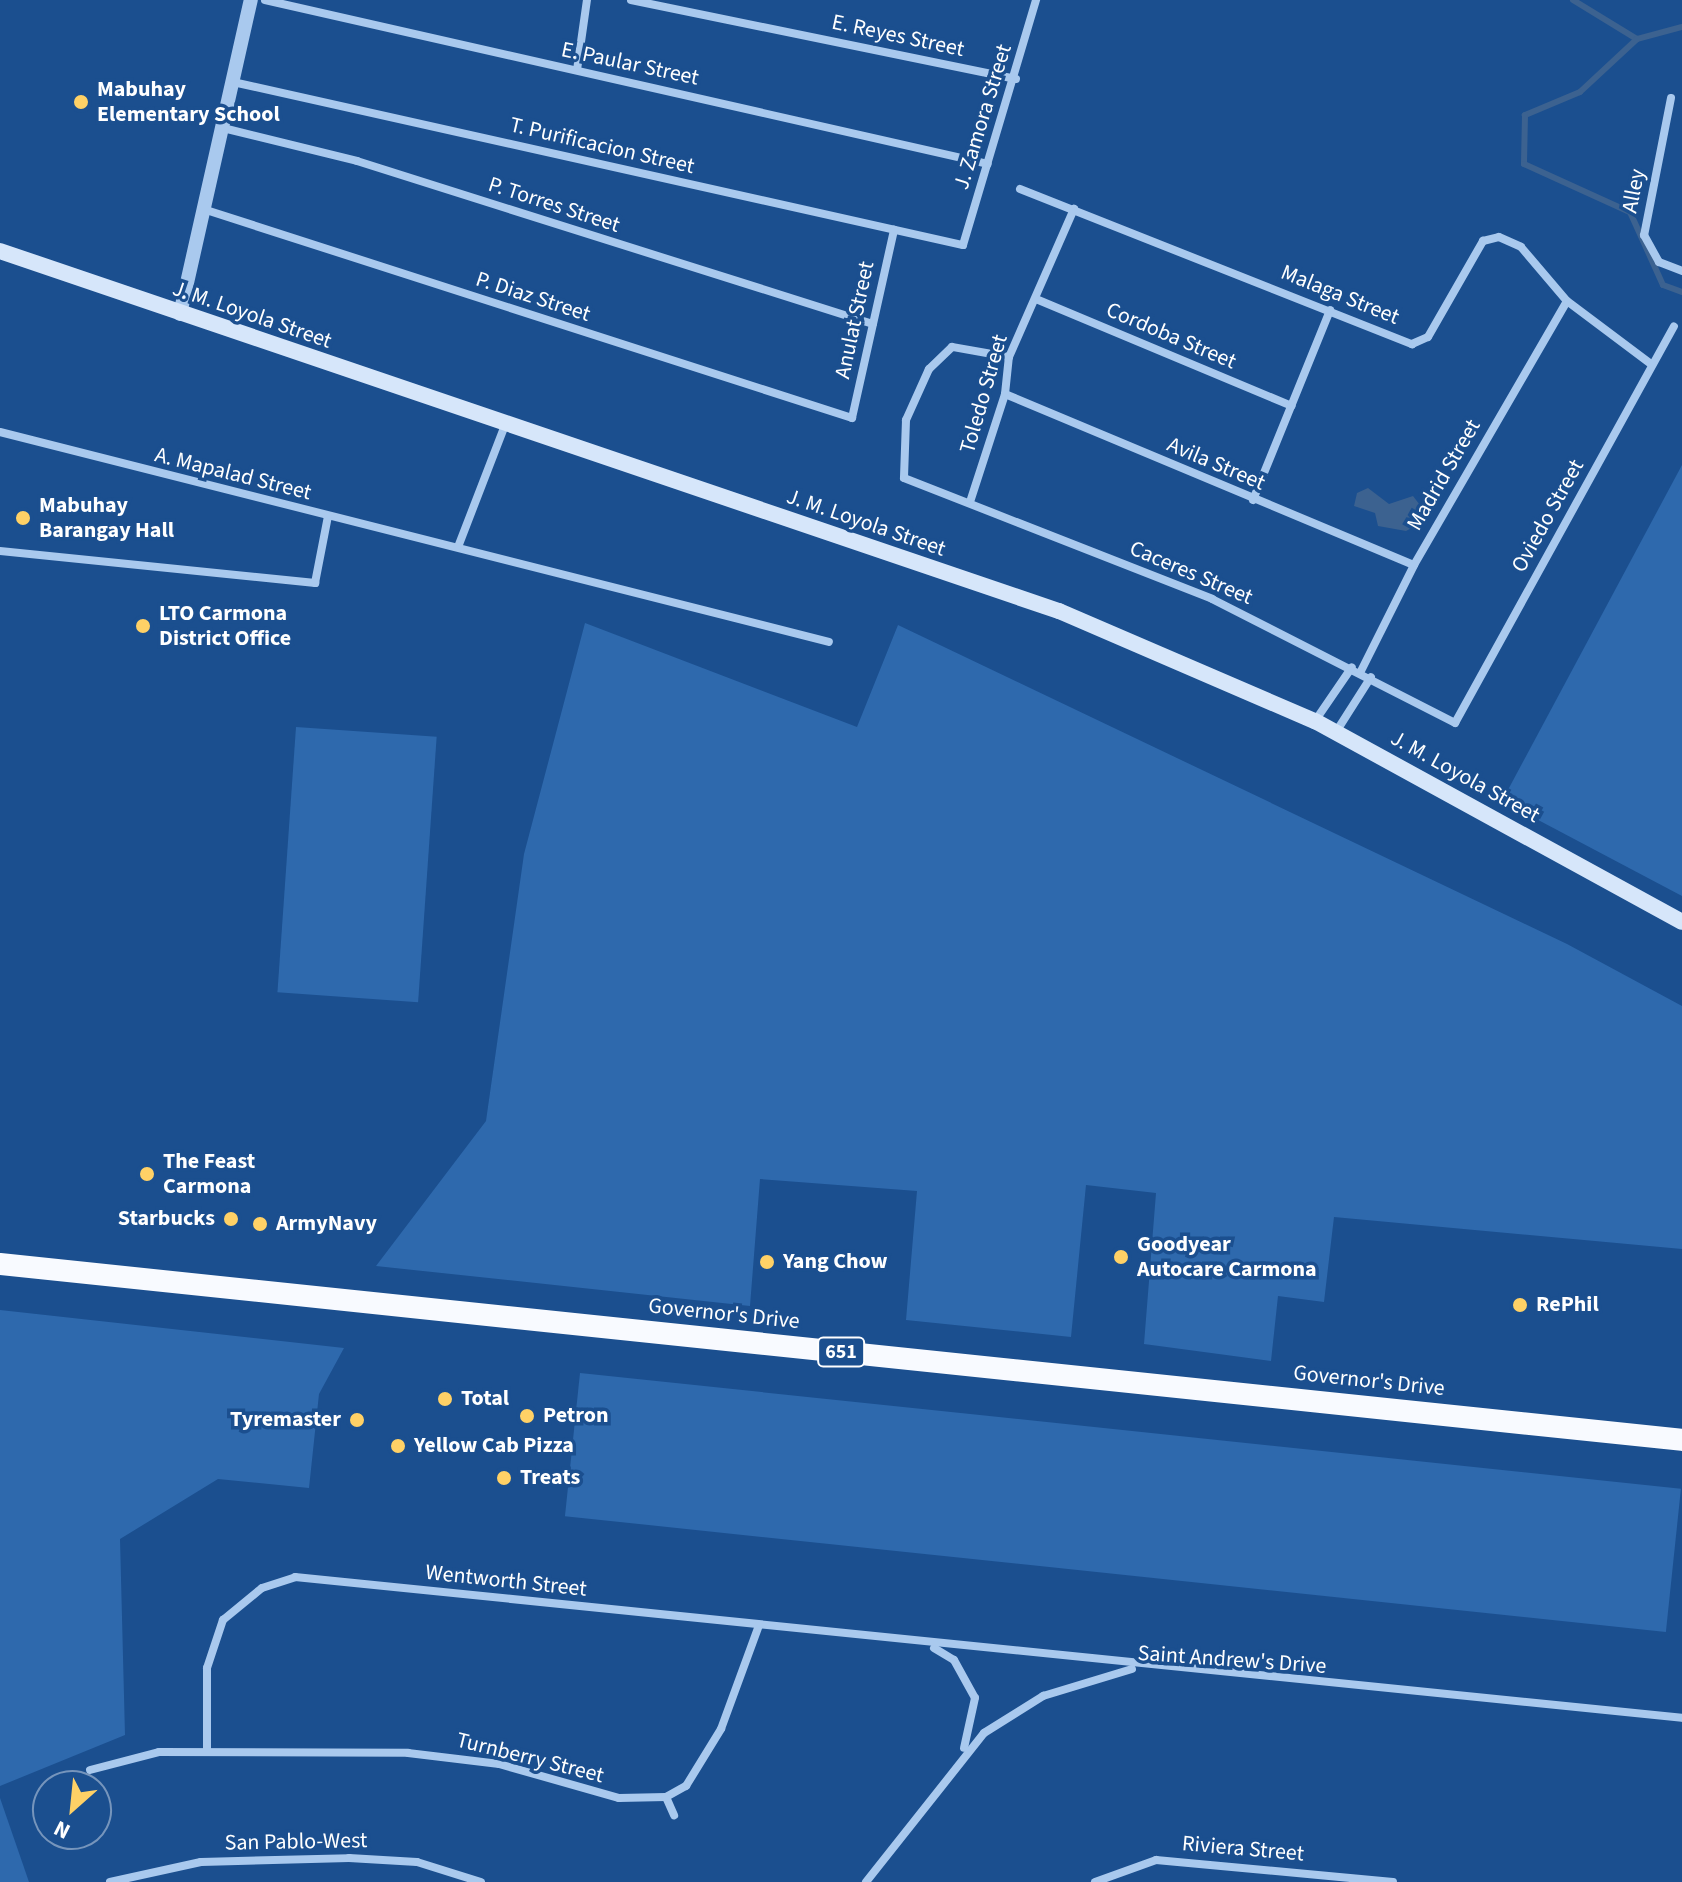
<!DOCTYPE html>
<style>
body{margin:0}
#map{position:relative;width:1682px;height:1882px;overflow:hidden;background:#1b4f8f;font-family:"Source Sans 3",sans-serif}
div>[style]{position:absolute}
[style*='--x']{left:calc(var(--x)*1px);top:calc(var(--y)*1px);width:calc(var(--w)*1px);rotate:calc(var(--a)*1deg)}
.green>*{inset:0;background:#2e69ad;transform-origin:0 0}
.water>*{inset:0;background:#3c6290}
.stream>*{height:6px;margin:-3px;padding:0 3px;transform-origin:3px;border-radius:3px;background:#3c6290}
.minor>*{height:8px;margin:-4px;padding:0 4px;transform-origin:4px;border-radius:4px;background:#a9c9ee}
.tertiary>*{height:14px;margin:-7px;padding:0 7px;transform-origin:7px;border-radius:7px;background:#a9c9ee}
.secondary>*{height:16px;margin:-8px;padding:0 8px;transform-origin:8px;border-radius:8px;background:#d6e6fa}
.trunk>*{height:22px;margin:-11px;padding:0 11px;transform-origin:11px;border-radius:11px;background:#f8faff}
.dots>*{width:22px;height:22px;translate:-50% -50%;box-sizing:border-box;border:4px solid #1b4f8f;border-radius:50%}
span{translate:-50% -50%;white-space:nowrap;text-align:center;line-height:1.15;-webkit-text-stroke:7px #1b4f8f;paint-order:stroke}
.shield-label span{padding:2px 6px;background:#1b4f8f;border:2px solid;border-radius:6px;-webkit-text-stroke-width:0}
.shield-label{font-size:20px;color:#fff;font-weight:700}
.street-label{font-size:22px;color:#fff}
.poi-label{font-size:22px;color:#fff;font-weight:700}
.left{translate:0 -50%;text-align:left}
.right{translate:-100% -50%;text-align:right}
.north{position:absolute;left:32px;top:1770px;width:80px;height:80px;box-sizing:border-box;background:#1b4f8f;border:2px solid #7695bc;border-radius:50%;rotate:207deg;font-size:22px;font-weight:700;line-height:32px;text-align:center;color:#fff}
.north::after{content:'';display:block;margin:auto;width:28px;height:36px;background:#ffd166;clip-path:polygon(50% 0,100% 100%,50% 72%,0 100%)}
</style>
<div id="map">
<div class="green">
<i style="clip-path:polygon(1682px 465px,1682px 896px,1502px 801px)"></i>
<i style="clip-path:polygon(585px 623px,857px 727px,898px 625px,1567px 944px,1682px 1006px,1682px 1249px,1334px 1217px,1324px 1302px,1278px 1296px,1271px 1361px,1144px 1344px,1156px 1193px,1086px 1185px,1071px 1337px,906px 1320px,917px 1191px,760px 1179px,750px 1306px,376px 1266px,486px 1121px,524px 854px)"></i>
<i style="left:296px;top:727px;width:141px;height:266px;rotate:4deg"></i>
<i style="clip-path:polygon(0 1310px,344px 1348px,319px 1394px,309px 1488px,218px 1479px,120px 1539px,125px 1735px,0 1786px)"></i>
<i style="left:580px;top:1373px;width:1107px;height:144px;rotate:6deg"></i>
<i style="clip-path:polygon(0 1798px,29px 1882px,0 1882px)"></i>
</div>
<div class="water">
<i style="clip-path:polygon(1368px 488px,1389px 504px,1413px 496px,1423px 509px,1419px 524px,1406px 531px,1378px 526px,1375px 513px,1354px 506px,1357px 493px)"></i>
</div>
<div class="stream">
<i style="--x:1573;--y:0;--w:75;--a:31.4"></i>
<i style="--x:1682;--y:27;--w:47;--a:165.1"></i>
<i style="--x:1637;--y:39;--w:78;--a:137.1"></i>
<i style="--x:1580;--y:92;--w:60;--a:157.3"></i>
<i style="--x:1525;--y:115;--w:49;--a:91.2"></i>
<i style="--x:1524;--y:164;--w:116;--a:24.4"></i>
<i style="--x:1630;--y:212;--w:80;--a:65.7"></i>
<i style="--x:1663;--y:285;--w:20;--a:20"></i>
</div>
<div class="minor">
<i style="--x:265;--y:0;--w:741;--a:12.78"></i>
<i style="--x:631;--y:0;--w:393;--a:11.6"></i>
<i style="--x:577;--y:70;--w:71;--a:-81.9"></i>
<i style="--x:233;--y:82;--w:748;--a:12.59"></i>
<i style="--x:963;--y:245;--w:256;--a:-73.4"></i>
<i style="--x:1671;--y:98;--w:140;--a:101.1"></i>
<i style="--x:1644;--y:235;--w:31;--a:61"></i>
<i style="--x:1659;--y:262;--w:25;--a:21"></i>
<i style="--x:223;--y:128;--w:138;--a:13.8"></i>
<i style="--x:357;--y:161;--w:541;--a:17.53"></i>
<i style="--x:1020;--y:189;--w:422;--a:21.6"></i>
<i style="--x:1412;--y:344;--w:17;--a:-24"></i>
<i style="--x:1428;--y:337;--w:111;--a:-60.2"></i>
<i style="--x:1483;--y:241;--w:16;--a:-14"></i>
<i style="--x:1499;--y:237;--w:24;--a:24"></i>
<i style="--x:1521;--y:247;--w:71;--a:49.6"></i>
<i style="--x:1567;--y:301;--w:105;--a:36.9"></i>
<i style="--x:203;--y:209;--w:682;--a:17.85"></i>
<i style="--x:852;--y:418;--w:193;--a:-77.4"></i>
<i style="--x:1036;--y:299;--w:277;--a:22.7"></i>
<i style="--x:1009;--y:357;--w:58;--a:-170"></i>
<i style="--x:952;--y:347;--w:32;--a:136"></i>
<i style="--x:929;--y:369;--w:56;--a:114.3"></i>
<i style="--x:906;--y:420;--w:58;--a:92"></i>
<i style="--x:904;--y:478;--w:331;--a:21.4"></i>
<i style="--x:1212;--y:599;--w:273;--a:27"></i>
<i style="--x:1455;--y:723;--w:453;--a:-61.1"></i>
<i style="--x:1005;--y:394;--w:443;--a:22.7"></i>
<i style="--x:0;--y:432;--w:855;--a:14.21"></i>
<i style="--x:1253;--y:500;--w:205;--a:-67.9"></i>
<i style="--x:970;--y:502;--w:114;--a:-72"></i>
<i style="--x:1005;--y:394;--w:37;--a:-84"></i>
<i style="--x:1009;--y:357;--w:162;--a:-66.3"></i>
<i style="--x:458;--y:547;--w:131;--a:-68.9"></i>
<i style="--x:0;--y:551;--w:317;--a:5.8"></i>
<i style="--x:315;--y:583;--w:68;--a:-79"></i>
<i style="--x:1361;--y:671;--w:119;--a:-63.4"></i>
<i style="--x:1414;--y:565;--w:305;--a:-59.9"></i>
<i style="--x:1315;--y:721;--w:65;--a:-55.6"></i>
<i style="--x:1336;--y:732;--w:65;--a:-57.5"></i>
<i style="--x:934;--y:1648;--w:23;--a:31"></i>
<i style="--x:954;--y:1660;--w:43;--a:61.1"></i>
<i style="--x:975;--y:1698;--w:51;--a:102.4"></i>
<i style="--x:207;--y:1750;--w:82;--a:-90"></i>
<i style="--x:207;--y:1668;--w:51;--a:-71.6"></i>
<i style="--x:223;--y:1620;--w:50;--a:-39.4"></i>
<i style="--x:262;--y:1588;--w:35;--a:-18"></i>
<i style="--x:295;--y:1577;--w:1394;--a:5.8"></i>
<i style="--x:90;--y:1770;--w:71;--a:-14.6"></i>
<i style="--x:159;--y:1752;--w:249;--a:0.2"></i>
<i style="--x:408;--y:1753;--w:92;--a:6.9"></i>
<i style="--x:499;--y:1764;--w:125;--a:15.8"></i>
<i style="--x:619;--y:1798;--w:47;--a:-1.2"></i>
<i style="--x:666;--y:1797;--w:23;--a:-29"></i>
<i style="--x:686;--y:1786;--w:67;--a:-58.4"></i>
<i style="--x:721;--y:1729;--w:111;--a:-69.9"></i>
<i style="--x:666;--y:1797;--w:20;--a:66"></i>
<i style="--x:110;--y:1882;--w:93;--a:-12.4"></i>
<i style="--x:201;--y:1862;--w:148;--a:-1.5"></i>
<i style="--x:349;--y:1858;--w:68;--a:3.4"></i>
<i style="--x:417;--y:1862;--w:67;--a:17.4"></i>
<i style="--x:866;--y:1882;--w:190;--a:-51.6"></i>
<i style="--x:984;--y:1733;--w:70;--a:-32.1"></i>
<i style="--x:1043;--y:1696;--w:93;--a:-16.9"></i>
<i style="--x:1095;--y:1882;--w:65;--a:-19.8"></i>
<i style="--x:1156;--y:1860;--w:238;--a:5.3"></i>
</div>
<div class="tertiary">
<i style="--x:180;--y:314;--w:322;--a:-77.3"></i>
</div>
<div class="secondary">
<i style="--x:0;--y:251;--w:1119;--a:18.78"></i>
<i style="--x:1059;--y:611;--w:279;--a:23.3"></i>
<i style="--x:1315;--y:721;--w:418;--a:28.7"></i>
</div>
<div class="trunk">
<i style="--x:0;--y:1264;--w:1691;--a:5.97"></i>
</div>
<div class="dots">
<i style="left:81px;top:102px;background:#ffd166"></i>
<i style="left:23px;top:518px;background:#ffd166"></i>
<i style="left:143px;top:626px;background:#ffd166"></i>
<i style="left:147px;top:1174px;background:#ffd166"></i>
<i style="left:231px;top:1219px;background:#ffd166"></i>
<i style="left:260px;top:1224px;background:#ffd166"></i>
<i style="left:1121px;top:1257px;background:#ffd166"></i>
<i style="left:767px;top:1262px;background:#ffd166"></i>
<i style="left:1520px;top:1305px;background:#ffd166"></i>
<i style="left:445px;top:1399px;background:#ffd166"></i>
<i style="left:527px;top:1416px;background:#ffd166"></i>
<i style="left:357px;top:1420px;background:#ffd166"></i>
<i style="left:398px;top:1446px;background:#ffd166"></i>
<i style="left:504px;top:1478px;background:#ffd166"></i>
</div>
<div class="shield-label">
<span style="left:841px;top:1352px">651</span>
</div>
<div class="street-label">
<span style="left:898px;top:36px;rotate:12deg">E. Reyes Street</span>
<span style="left:630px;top:64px;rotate:12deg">E. Paular Street</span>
<span style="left:983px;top:117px;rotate:-73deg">J. Zamora Street</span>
<span style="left:602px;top:146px;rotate:13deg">T. Purificacion Street</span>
<span style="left:1634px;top:191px;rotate:-79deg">Alley</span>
<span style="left:554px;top:205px;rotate:18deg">P. Torres Street</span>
<span style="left:1340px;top:295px;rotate:22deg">Malaga Street</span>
<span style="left:533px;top:297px;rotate:18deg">P. Diaz Street</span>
<span style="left:252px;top:315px;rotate:19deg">J. M. Loyola Street</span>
<span style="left:855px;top:320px;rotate:-78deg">Anulat Street</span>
<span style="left:1171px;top:336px;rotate:23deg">Cordoba Street</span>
<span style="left:984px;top:394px;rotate:-74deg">Toledo Street</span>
<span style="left:1216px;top:464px;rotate:23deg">Avila Street</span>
<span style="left:233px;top:474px;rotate:14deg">A. Mapalad Street</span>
<span style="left:1444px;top:475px;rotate:-60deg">Madrid Street</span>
<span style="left:1548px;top:516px;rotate:-61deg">Oviedo Street</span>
<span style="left:866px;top:523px;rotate:19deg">J. M. Loyola Street</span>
<span style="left:1191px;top:573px;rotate:23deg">Caceres Street</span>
<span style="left:1465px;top:777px;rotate:29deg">J. M. Loyola Street</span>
<span style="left:724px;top:1314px;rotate:6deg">Governor's Drive</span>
<span style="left:1369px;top:1381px;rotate:6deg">Governor's Drive</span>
<span style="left:506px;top:1581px;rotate:6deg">Wentworth Street</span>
<span style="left:1232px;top:1660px;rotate:4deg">Saint Andrew's Drive</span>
<span style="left:530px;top:1758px;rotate:14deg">Turnberry Street</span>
<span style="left:296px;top:1842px;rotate:-1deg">San Pablo-West</span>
<span style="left:1243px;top:1849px;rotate:5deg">Riviera Street</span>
</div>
<div class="poi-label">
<span class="left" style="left:97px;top:102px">Mabuhay<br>Elementary School</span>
<span class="left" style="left:39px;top:518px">Mabuhay<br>Barangay Hall</span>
<span class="left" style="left:159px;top:626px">LTO Carmona<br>District Office</span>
<span class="left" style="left:163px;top:1174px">The Feast<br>Carmona</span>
<span class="right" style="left:215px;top:1219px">Starbucks</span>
<span class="left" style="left:276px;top:1224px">ArmyNavy</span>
<span class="left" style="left:1137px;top:1257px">Goodyear<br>Autocare Carmona</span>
<span class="left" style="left:783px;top:1262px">Yang Chow</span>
<span class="left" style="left:1536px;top:1305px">RePhil</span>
<span class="left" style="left:461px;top:1399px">Total</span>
<span class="left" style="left:543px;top:1416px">Petron</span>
<span class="right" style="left:341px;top:1420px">Tyremaster</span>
<span class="left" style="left:414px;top:1446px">Yellow Cab Pizza</span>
<span class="left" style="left:520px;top:1478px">Treats</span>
</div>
<div class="north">N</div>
</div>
